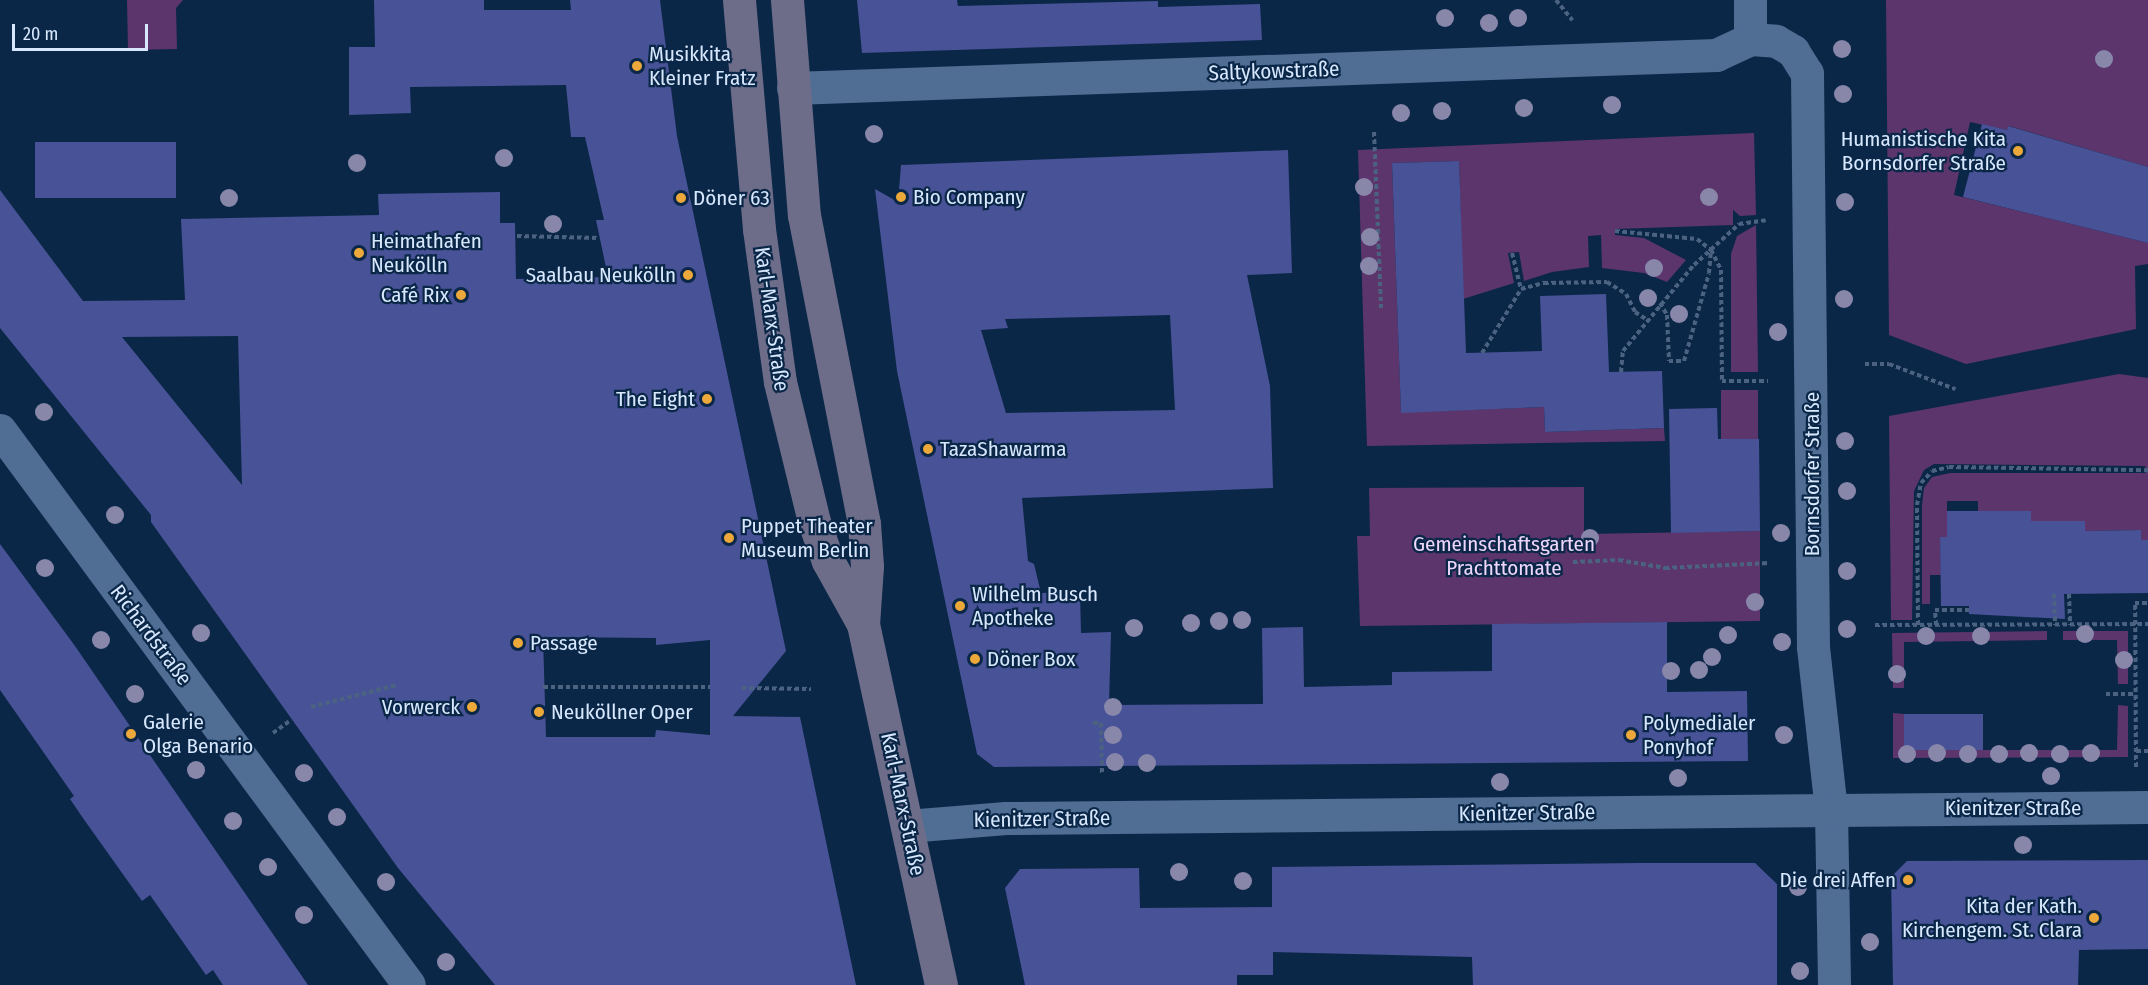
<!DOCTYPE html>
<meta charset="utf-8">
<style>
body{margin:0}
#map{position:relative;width:2148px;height:985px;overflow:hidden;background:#0b2748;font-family:"Fira Sans Condensed",sans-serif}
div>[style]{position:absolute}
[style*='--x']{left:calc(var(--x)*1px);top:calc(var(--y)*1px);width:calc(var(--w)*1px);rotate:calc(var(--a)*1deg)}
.green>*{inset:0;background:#5c356d;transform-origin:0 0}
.building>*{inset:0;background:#485296;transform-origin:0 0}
.path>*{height:4px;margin-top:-2px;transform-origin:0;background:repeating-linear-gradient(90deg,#4b6381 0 4.5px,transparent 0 7.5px)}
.street>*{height:33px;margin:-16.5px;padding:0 16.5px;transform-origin:16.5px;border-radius:16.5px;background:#506e94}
.secondary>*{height:33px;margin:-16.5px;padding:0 16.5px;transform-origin:16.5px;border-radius:16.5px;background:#6e6d89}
.trees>*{width:18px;height:18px;margin:-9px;border-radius:50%;background:#8887aa}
.dots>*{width:16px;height:16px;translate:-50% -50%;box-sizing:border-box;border:3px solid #0b2748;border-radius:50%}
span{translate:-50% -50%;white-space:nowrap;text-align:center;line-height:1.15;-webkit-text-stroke:4.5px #0b2748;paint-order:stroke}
.poi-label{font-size:21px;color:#d7e8fe}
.left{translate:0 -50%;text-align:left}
.right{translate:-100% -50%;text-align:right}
.street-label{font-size:21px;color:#d7e8fe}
.park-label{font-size:21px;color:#efd6fb}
.scale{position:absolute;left:12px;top:24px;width:136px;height:27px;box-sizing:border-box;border:3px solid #d7e8fe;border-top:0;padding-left:8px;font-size:18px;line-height:21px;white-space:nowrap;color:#d7e8fe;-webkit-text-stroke:4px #0b2748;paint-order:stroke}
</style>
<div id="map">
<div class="green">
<i style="clip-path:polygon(127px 0,183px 0,176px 8px,177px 49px,128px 50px)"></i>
<i style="clip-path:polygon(1886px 0,2148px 0,2148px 167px,2009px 126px,2007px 130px,1970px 122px,1954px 195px,2148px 243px,2148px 264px,2135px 266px,2136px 329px,1966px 364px,1889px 335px)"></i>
<i style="clip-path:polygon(1754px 133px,1756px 215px,1740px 216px,1733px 210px,1733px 225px,1615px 229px,1615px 235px,1644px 238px,1686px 260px,1667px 282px,1644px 273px,1602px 268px,1601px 235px,1588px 236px,1589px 267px,1552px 272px,1524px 281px,1519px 252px,1508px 253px,1514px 283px,1463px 299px,1459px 161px,1392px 163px,1401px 412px,1544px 407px,1545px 432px,1664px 428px,1665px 441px,1367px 446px,1358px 150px)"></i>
<i style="clip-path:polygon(1756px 225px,1758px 372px,1731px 372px,1731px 254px,1737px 236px)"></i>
<i style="clip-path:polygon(2119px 374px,2148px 378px,2148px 540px,2141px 540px,2141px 530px,2085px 531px,2084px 521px,2031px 521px,2031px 511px,1978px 511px,1978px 501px,1947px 501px,1947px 537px,1940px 537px,1941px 575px,1930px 575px,1930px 604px,1922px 604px,1922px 505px,1924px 488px,1932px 477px,1950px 473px,2146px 473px,2145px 466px,1934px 464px,1924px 470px,1914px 491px,1912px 620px,1891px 620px,1889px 416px)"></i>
<i style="left:1721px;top:390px;width:37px;height:49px"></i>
<i style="clip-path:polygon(1584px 487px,1584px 534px,1760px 531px,1760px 621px,1360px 626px,1357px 536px,1370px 536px,1369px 488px)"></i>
<i style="clip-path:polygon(2047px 631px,2047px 640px,1904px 642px,1904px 688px,1893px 688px,1892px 633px)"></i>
<i style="clip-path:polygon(2063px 631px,2128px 631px,2128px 684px,2118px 684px,2117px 640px,2063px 640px)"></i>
<i style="clip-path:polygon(2118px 705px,2128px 706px,2128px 757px,1893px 758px,1893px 713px,1904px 714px,1906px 750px,2117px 750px)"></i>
</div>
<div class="building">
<i style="clip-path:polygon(evenodd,374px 0,484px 0,484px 10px,571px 10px,570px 0,660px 0,677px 136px,786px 651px,733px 716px,800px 717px,856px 985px,495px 985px,398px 868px,151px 522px,151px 515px,0 328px,0 190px,83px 301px,185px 300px,181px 219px,379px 215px,378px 194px,500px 192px,500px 223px,515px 223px,516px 279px,608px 277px,596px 220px,604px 220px,585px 137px,571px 137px,566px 85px,410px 87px,411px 113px,349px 115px,349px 47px,375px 47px,374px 0,238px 336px,242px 485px,122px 337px,238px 336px,374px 0,543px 637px,656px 638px,656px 645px,710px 640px,710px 735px,656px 730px,655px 737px,546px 737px,543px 637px)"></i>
<i style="clip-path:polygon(857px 0,957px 0,958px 6px,1158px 1px,1158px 7px,1260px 4px,1262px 40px,862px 53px)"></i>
<i style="clip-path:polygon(1982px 124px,2007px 130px,2008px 126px,2148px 167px,2148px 243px,1963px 197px)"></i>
<i style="left:35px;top:142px;width:141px;height:56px"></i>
<i style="clip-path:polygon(evenodd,1288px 150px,1292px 273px,1247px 275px,1270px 386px,1273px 488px,1022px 498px,1028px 561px,1034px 564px,1041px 593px,1080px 592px,1081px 633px,1111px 632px,1109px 705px,1263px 704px,1262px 628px,1303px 627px,1304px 687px,1392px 685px,1392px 672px,1492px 671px,1492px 624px,1667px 622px,1667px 692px,1747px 691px,1748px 761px,994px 767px,977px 754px,897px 371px,875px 189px,898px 202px,901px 165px,1288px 150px,1170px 315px,1175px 410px,1006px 413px,981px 330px,1008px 328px,1005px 319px,1170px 315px)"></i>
<i style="clip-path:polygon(1459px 161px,1466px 353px,1542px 351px,1540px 296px,1606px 294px,1609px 372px,1662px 371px,1664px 428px,1545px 432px,1544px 407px,1401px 413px,1392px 163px)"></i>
<i style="clip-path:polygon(1717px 408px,1718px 439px,1759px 439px,1760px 531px,1671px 533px,1669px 409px)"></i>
<i style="clip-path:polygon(1947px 511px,2031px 511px,2031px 521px,2085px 521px,2085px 531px,2141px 530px,2141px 540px,2148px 540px,2148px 593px,2064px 594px,2065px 619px,1969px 614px,1969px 606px,1941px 606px,1940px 537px,1947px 537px)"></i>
<i style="clip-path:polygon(0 544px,75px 646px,308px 985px,223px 985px,213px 970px,206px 975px,150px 895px,142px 901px,85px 821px,70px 799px,74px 796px,0 690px)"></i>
<i style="left:1904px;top:714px;width:79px;height:36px"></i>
<i style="clip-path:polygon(2148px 860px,2148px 949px,2079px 950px,2078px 985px,1893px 985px,1891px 877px,1907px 861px)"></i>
<i style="clip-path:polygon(1640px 863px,1755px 863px,1777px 884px,1777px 985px,1473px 985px,1472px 957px,1273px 952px,1273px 975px,1237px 975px,1237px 985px,1025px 985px,1005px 888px,1020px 869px,1139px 868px,1140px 908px,1272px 907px,1272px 867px)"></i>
</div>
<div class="path">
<i style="--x:1556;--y:0;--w:26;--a:51"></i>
<i style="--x:1374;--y:132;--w:176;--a:87.7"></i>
<i style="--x:1615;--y:231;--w:82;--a:5.6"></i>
<i style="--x:1697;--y:239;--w:18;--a:38"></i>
<i style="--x:1711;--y:250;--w:22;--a:63"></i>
<i style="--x:1721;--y:270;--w:111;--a:89.5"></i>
<i style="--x:1722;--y:381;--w:46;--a:0"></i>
<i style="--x:517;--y:236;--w:82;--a:1.4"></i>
<i style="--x:1512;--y:253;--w:37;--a:76"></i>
<i style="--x:1660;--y:303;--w:14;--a:60"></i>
<i style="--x:1667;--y:315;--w:46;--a:87.5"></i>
<i style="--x:1669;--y:361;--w:15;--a:0"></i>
<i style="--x:1684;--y:361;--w:91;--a:-74.1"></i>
<i style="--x:1709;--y:273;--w:23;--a:-85"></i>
<i style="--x:1482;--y:353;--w:75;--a:-58.6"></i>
<i style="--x:1521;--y:289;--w:24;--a:-15"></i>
<i style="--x:1544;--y:283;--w:63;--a:-0.9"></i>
<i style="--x:1607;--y:282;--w:22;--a:32"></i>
<i style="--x:1626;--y:294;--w:20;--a:63"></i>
<i style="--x:1635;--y:312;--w:17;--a:33"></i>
<i style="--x:1865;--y:364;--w:24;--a:0"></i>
<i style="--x:1889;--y:364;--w:71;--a:20.7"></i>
<i style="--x:1621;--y:372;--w:21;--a:-85"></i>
<i style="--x:1623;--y:351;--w:112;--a:-50.5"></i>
<i style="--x:1694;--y:265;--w:61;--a:-42.3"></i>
<i style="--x:1739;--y:224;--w:27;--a:-8"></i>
<i style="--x:1573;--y:562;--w:46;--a:-2.5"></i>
<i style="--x:1619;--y:560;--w:47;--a:9.9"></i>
<i style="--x:1665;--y:568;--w:105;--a:-2.7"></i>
<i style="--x:2054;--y:594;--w:31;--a:88"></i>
<i style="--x:2069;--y:594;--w:31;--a:88"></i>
<i style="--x:1875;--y:625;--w:273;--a:-0.2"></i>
<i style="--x:1918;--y:625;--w:120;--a:-90.5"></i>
<i style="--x:1917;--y:505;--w:22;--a:-80"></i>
<i style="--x:1921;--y:483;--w:16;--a:-47"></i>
<i style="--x:1932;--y:471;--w:17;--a:-13"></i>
<i style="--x:1949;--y:467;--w:199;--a:0.9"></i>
<i style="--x:1936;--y:625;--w:15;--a:-94"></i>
<i style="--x:1935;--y:610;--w:34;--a:0"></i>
<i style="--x:543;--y:687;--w:167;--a:0"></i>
<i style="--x:742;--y:688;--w:69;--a:0.8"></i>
<i style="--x:2106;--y:694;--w:29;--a:0"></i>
<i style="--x:311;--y:707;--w:89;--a:-14.3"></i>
<i style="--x:1093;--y:723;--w:8;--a:0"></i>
<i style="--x:1101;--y:723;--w:51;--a:88.9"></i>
<i style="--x:273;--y:733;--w:22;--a:-36"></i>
<i style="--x:2136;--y:751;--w:12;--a:0"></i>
<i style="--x:2136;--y:767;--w:164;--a:-90.3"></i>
<i style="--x:2135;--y:603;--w:13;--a:0"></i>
</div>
<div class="street">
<i style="--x:1750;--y:0;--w:39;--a:90"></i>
<i style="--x:1750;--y:39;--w:26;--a:4"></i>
<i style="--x:1776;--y:41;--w:20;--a:30"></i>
<i style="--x:1793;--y:51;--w:26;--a:58"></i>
<i style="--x:1807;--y:73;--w:574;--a:89.4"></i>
<i style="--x:1813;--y:647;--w:164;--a:83.7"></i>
<i style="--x:1831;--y:810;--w:175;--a:89"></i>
<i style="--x:793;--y:88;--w:924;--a:-2.05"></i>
<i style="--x:1716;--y:55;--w:38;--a:-25"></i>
<i style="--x:0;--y:430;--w:689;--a:53.61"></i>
<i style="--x:907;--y:826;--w:99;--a:-4.6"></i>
<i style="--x:1006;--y:818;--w:1142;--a:-0.55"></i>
</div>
<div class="secondary">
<i style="--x:739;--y:0;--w:230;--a:85"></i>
<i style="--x:759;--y:229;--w:154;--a:82.2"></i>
<i style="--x:780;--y:382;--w:144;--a:76.3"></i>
<i style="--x:814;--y:522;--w:41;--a:70.3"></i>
<i style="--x:828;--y:561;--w:72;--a:60.9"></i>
<i style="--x:863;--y:624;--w:369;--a:77.8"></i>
<i style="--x:787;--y:0;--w:216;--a:85.5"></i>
<i style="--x:804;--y:215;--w:315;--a:79"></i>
<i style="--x:864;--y:524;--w:42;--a:85.9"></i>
<i style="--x:867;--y:566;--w:58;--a:93.9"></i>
</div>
<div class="trees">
<i style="left:1445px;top:18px"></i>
<i style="left:1518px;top:18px"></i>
<i style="left:1489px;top:23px"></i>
<i style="left:1842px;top:49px"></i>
<i style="left:2104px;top:59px"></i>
<i style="left:1843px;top:94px"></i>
<i style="left:1612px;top:105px"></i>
<i style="left:1524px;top:108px"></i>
<i style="left:1442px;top:111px"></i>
<i style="left:1401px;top:113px"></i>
<i style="left:874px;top:134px"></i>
<i style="left:504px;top:158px"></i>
<i style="left:357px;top:163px"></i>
<i style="left:1364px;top:187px"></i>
<i style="left:1709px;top:197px"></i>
<i style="left:229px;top:198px"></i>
<i style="left:1845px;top:202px"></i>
<i style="left:553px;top:224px"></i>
<i style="left:1370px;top:237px"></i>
<i style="left:1369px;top:266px"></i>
<i style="left:1654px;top:268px"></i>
<i style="left:1648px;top:298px"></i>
<i style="left:1844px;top:299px"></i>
<i style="left:1679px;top:314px"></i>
<i style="left:1778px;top:332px"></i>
<i style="left:44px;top:412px"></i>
<i style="left:1845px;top:441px"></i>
<i style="left:1847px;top:491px"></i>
<i style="left:115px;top:515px"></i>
<i style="left:1781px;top:533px"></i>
<i style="left:1590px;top:538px"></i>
<i style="left:45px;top:568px"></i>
<i style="left:1847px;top:571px"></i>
<i style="left:1755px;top:602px"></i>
<i style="left:1242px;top:620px"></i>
<i style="left:1219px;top:621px"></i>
<i style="left:1191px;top:623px"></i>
<i style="left:1134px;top:628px"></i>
<i style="left:1847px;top:629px"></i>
<i style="left:201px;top:633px"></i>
<i style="left:2085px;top:634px"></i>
<i style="left:1728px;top:635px"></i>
<i style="left:1926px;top:636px"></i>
<i style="left:1981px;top:636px"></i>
<i style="left:101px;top:640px"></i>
<i style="left:1782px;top:642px"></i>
<i style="left:1712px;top:657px"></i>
<i style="left:2124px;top:660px"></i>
<i style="left:1699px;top:670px"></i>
<i style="left:1671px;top:671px"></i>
<i style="left:1897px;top:674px"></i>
<i style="left:135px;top:694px"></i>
<i style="left:1113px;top:707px"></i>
<i style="left:1113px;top:735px"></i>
<i style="left:1784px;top:735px"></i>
<i style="left:1937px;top:753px"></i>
<i style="left:2029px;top:753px"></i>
<i style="left:2091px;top:753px"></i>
<i style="left:1907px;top:754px"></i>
<i style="left:1968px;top:754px"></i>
<i style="left:1999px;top:754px"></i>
<i style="left:2060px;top:754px"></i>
<i style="left:1115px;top:762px"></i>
<i style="left:1147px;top:763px"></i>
<i style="left:196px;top:770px"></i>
<i style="left:304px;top:773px"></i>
<i style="left:2051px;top:776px"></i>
<i style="left:1678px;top:778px"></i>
<i style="left:1500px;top:782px"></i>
<i style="left:337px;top:817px"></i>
<i style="left:233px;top:821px"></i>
<i style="left:2023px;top:845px"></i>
<i style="left:268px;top:867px"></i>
<i style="left:1179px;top:872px"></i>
<i style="left:1243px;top:881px"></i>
<i style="left:386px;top:882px"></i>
<i style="left:1798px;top:887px"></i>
<i style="left:304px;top:915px"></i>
<i style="left:1870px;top:942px"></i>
<i style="left:446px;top:962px"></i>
<i style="left:1800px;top:971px"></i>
</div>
<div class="dots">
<i style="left:637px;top:66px;background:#eda83b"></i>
<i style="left:2018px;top:151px;background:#eda83b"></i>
<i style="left:901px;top:197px;background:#eda83b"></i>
<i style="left:681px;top:198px;background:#eda83b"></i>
<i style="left:359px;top:253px;background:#eda83b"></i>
<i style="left:688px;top:275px;background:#eda83b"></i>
<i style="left:461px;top:295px;background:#eda83b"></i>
<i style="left:707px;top:399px;background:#eda83b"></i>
<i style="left:928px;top:449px;background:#eda83b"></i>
<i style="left:729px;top:538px;background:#eda83b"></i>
<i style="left:960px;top:606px;background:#eda83b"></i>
<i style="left:518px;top:643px;background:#eda83b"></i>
<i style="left:975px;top:659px;background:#eda83b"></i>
<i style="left:472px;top:707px;background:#eda83b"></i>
<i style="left:539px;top:712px;background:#eda83b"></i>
<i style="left:131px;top:734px;background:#eda83b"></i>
<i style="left:1631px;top:735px;background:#eda83b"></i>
<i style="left:1908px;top:880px;background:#eda83b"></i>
<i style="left:2094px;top:918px;background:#eda83b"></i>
</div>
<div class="poi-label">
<span class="left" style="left:649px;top:66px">Musikkita<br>Kleiner Fratz</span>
<span class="right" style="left:2006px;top:151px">Humanistische Kita<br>Bornsdorfer Straße</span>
<span class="left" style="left:913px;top:197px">Bio Company</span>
<span class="left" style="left:693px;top:198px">Döner 63</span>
<span class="left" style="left:371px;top:253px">Heimathafen<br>Neukölln</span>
<span class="right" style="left:676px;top:275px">Saalbau Neukölln</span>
<span class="right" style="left:449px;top:295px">Café Rix</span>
<span class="right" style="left:695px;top:399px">The Eight</span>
<span class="left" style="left:940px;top:449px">TazaShawarma</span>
<span class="left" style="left:741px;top:538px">Puppet Theater<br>Museum Berlin</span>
<span class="left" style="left:972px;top:606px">Wilhelm Busch<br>Apotheke</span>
<span class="left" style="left:530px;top:643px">Passage</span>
<span class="left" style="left:987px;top:659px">Döner Box</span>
<span class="right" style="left:460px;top:707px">Vorwerck</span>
<span class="left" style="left:551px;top:712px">Neuköllner Oper</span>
<span class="left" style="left:143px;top:734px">Galerie<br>Olga Benario</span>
<span class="left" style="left:1643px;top:735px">Polymedialer<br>Ponyhof</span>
<span class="right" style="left:1896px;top:880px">Die drei Affen</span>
<span class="right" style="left:2082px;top:918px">Kita der Kath.<br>Kirchengem. St. Clara</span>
</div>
<div class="street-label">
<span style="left:1274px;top:71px;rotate:-2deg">Saltykowstraße</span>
<span style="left:772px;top:319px;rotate:82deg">Karl-Marx-Straße</span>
<span style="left:1812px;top:474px;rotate:-90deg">Bornsdorfer Straße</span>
<span style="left:151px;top:635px;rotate:53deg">Richardstraße</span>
<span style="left:903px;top:804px;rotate:78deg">Karl-Marx-Straße</span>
<span style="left:2013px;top:808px">Kienitzer Straße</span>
<span style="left:1527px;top:813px;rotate:-1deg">Kienitzer Straße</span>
<span style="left:1042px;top:819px;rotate:-1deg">Kienitzer Straße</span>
</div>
<div class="park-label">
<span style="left:1504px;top:556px">Gemeinschaftsgarten<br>Prachttomate</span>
</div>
<div class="scale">20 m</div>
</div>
